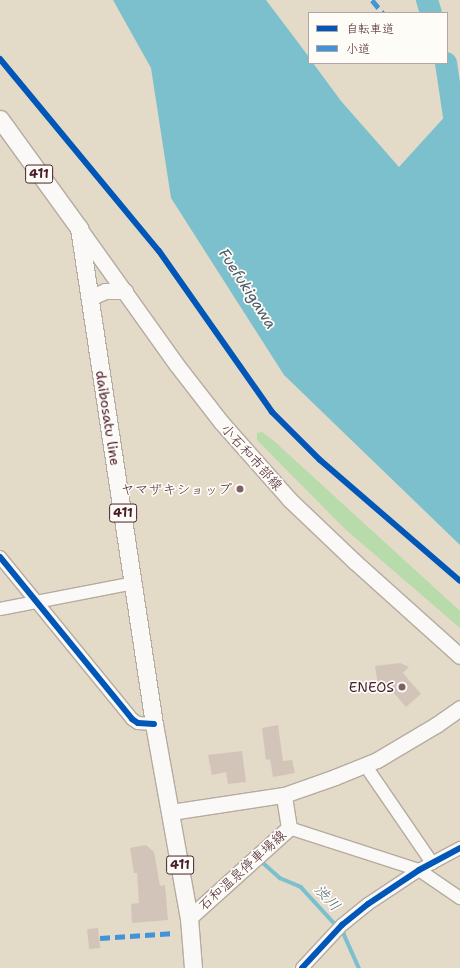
<!DOCTYPE html>
<meta charset="utf-8">
<style>
body{margin:0}
#map{position:relative;width:460px;height:968px;overflow:hidden;background:#e3dac8;font-family:"Shantell Sans","Klee One",sans-serif}
div>[style]{position:absolute}
[style*='--x']{left:calc(var(--x)*1px);top:calc(var(--y)*1px);width:calc(var(--w)*1px);rotate:calc(var(--a)*1deg)}
.green>*{inset:0;background:#b8dbac}
.water>*{inset:0;background:#7dc0cd}
.stream>*{height:3.5px;margin:-1.75px;padding:0 1.75px;transform-origin:1.75px;border-radius:1.75px;background:#7dc0cd}
.river>*{height:22px;margin:-11px;padding:0 11px;transform-origin:11px;border-radius:11px;background:#7dc0cd}
.building>*{inset:0;background:#d3c4b9;transform-origin:0 0}
.roads{filter:drop-shadow(1px 0 #b5aba1) drop-shadow(-1px 0 #b5aba1) drop-shadow(0 1px #b5aba1) drop-shadow(0 -1px #b5aba1)}
.minor>*{height:12px;margin:-6px;padding:0 6px;transform-origin:6px;border-radius:6px;background:#fbf9f7}
.major>*{height:15px;margin:-7.5px;padding:0 7.5px;transform-origin:7.5px;border-radius:7.5px;background:#fbf9f7}
.highway>*{height:17px;margin:-8.5px;padding:0 8.5px;transform-origin:8.5px;border-radius:8.5px;background:#fbf9f7}
.quiet>*{height:5px;margin-top:-2.5px;transform-origin:0;background:repeating-linear-gradient(90deg,#4194d7 0 10px,transparent 0 15px)}
.cycleway>*{height:6px;margin:-3px;padding:0 3px;transform-origin:3px;border-radius:3px;background:#0057b8}
.dots>*{width:11px;height:11px;translate:-50% -50%;box-sizing:border-box;border:2px solid #fdfcf7;border-radius:50%}
span{translate:-50% -50%;white-space:nowrap;text-align:center;line-height:1.15;-webkit-text-stroke:3.5px #fdfcf7;paint-order:stroke}
.shield-label span{padding:1px 3px;background:#fdfcf7;border:1px solid;border-radius:3px;-webkit-text-stroke-width:0}
.shield-label{font-size:13px;color:#4a1f2b;font-weight:700}
.street-label{font-size:14px;color:#4a1f2b}
.poi-label{font-size:14px;color:#4a1f2b}
.right{translate:-100% -50%;text-align:right}
.water-label{font-size:15px;color:#4d5b6d;font-style:italic}
.legend{position:absolute;left:308px;top:12px;width:140px;height:52px;box-sizing:border-box;background:#fdfcf7;border:1px solid #b5a4a5;margin:0;padding:5px 7px;list-style:none;font-size:12px;color:#4a1f2b}
.legend li{display:flex;align-items:center;gap:8px;height:20px}
.legend b{width:20px;border:1px solid #b5a4a5}
</style>
<div id="map">
<div class="green">
<i style="clip-path:polygon(262px 432px,274px 441px,460px 611px,460px 628px,345px 529px,257px 440px,257px 433px)"></i>
</div>
<div class="water">
<i style="clip-path:polygon(113px 0,266px 0,309px 57px,309px 63px,313px 63px,341px 101px,399px 167px,449px 112px,460px 118px,460px 545px,284px 375px,171px 198px,151px 68px)"></i>
</div>
<div class="stream">
<i style="--x:260;--y:860;--w:27;--a:42"></i>
<i style="--x:280;--y:878;--w:23;--a:23"></i>
<i style="--x:301;--y:887;--w:64;--a:47.5"></i>
<i style="--x:344;--y:934;--w:37;--a:66"></i>
</div>
<div class="river">
<i style="--x:427;--y:0;--w:14;--a:73"></i>
<i style="--x:446;--y:63;--w:95;--a:81.5"></i>
</div>
<div class="building">
<i style="clip-path:polygon(400px 663px,409px 667px,403px 673px,421px 694px,406px 707px,386px 684px,378px 685px,375px 666px)"></i>
<i style="clip-path:polygon(278px 725px,283px 761px,292px 760px,295px 773px,273px 777px,270px 759px,266px 760px,262px 728px)"></i>
<i style="clip-path:polygon(242px 751px,246px 782px,228px 784px,226px 772px,212px 775px,208px 755px)"></i>
<i style="clip-path:polygon(146px 845px,154px 852px,160px 886px,165px 885px,168px 920px,132px 923px,131px 904px,139px 903px,137px 873px,134px 873px,130px 848px)"></i>
<i style="left:98px;top:928px;width:20px;height:11px;rotate:84deg"></i>
</div>
<div class="roads">
<div class="minor">
<i style="--x:0;--y:557;--w:209;--a:50.8"></i>
<i style="--x:132;--y:719;--w:7;--a:34"></i>
<i style="--x:138;--y:723;--w:16;--a:4"></i>
<i style="--x:0;--y:609;--w:136;--a:-11"></i>
<i style="--x:365;--y:765;--w:119;--a:55.6"></i>
<i style="--x:289;--y:828;--w:137;--a:17.9"></i>
<i style="--x:419;--y:870;--w:50;--a:34.3"></i>
<i style="--x:302;--y:968;--w:59;--a:-47.1"></i>
<i style="--x:342;--y:925;--w:33;--a:-39"></i>
<i style="--x:368;--y:904;--w:61;--a:-33.7"></i>
<i style="--x:419;--y:870;--w:47;--a:-28.2"></i>
</div>
<div class="major">
<i style="--x:79;--y:228;--w:167;--a:54.5"></i>
<i style="--x:176;--y:364;--w:73;--a:52.2"></i>
<i style="--x:221;--y:422;--w:104;--a:48.5"></i>
<i style="--x:290;--y:500;--w:88;--a:43.6"></i>
<i style="--x:354;--y:561;--w:142;--a:41.9"></i>
<i style="--x:90;--y:302;--w:7;--a:-56"></i>
<i style="--x:94;--y:296;--w:12;--a:-24"></i>
<i style="--x:105;--y:291;--w:20;--a:0"></i>
<i style="--x:171;--y:812;--w:114;--a:-8.6"></i>
<i style="--x:284;--y:795;--w:54;--a:-19.4"></i>
<i style="--x:335;--y:777;--w:45;--a:-22"></i>
<i style="--x:377;--y:760;--w:69;--a:-30.7"></i>
<i style="--x:436;--y:725;--w:29;--a:-35"></i>
<i style="--x:189;--y:918;--w:135;--a:-42"></i>
<i style="--x:289;--y:828;--w:33;--a:-99"></i>
</div>
<div class="highway">
<i style="--x:0;--y:119;--w:135;--a:54.1"></i>
<i style="--x:79;--y:228;--w:502;--a:81.4"></i>
<i style="--x:154;--y:724;--w:197;--a:79.8"></i>
<i style="--x:189;--y:918;--w:50;--a:85.4"></i>
</div>
</div>
<div class="quiet">
<i style="--x:372;--y:0;--w:17;--a:50"></i>
<i style="--x:100;--y:938;--w:75;--a:-3.8"></i>
</div>
<div class="cycleway">
<i style="--x:0;--y:59;--w:249;--a:50.4"></i>
<i style="--x:159;--y:251;--w:197;--a:54.9"></i>
<i style="--x:272;--y:412;--w:68;--a:45"></i>
<i style="--x:320;--y:460;--w:185;--a:40.8"></i>
<i style="--x:0;--y:557;--w:209;--a:50.8"></i>
<i style="--x:132;--y:719;--w:7;--a:34"></i>
<i style="--x:138;--y:723;--w:16;--a:4"></i>
<i style="--x:302;--y:968;--w:59;--a:-47.1"></i>
<i style="--x:342;--y:925;--w:33;--a:-39"></i>
<i style="--x:368;--y:904;--w:61;--a:-33.7"></i>
<i style="--x:419;--y:870;--w:47;--a:-28.2"></i>
</div>
<div class="dots">
<i style="left:240px;top:489px;background:#806062"></i>
<i style="left:402px;top:687px;background:#806062"></i>
</div>
<div class="shield-label">
<span style="left:39px;top:174px">411</span>
<span style="left:123px;top:513px">411</span>
<span style="left:180px;top:865px">411</span>
</div>
<div class="street-label">
<span style="left:108px;top:418px;rotate:81deg">daibosatu line</span>
<span style="left:252px;top:457px;rotate:48deg">小石和市部線</span>
<span style="left:242px;top:870px;rotate:-42deg">石和温泉停車場線</span>
</div>
<div class="poi-label">
<span class="right" style="left:232px;top:489px">ヤマザキショップ</span>
<span class="right" style="left:394px;top:687px">ENEOS</span>
</div>
<div class="water-label">
<span style="left:247px;top:289px;rotate:57deg">Fuefukigawa</span>
<span style="left:327px;top:898px;rotate:47deg">渋川</span>
</div>
<ul class="legend">
<li><b style="height:5px;background:#0057b8"></b>自転車道</li>
<li><b style="height:5px;background:#4194d7"></b>小道</li>
</ul>
</div>
